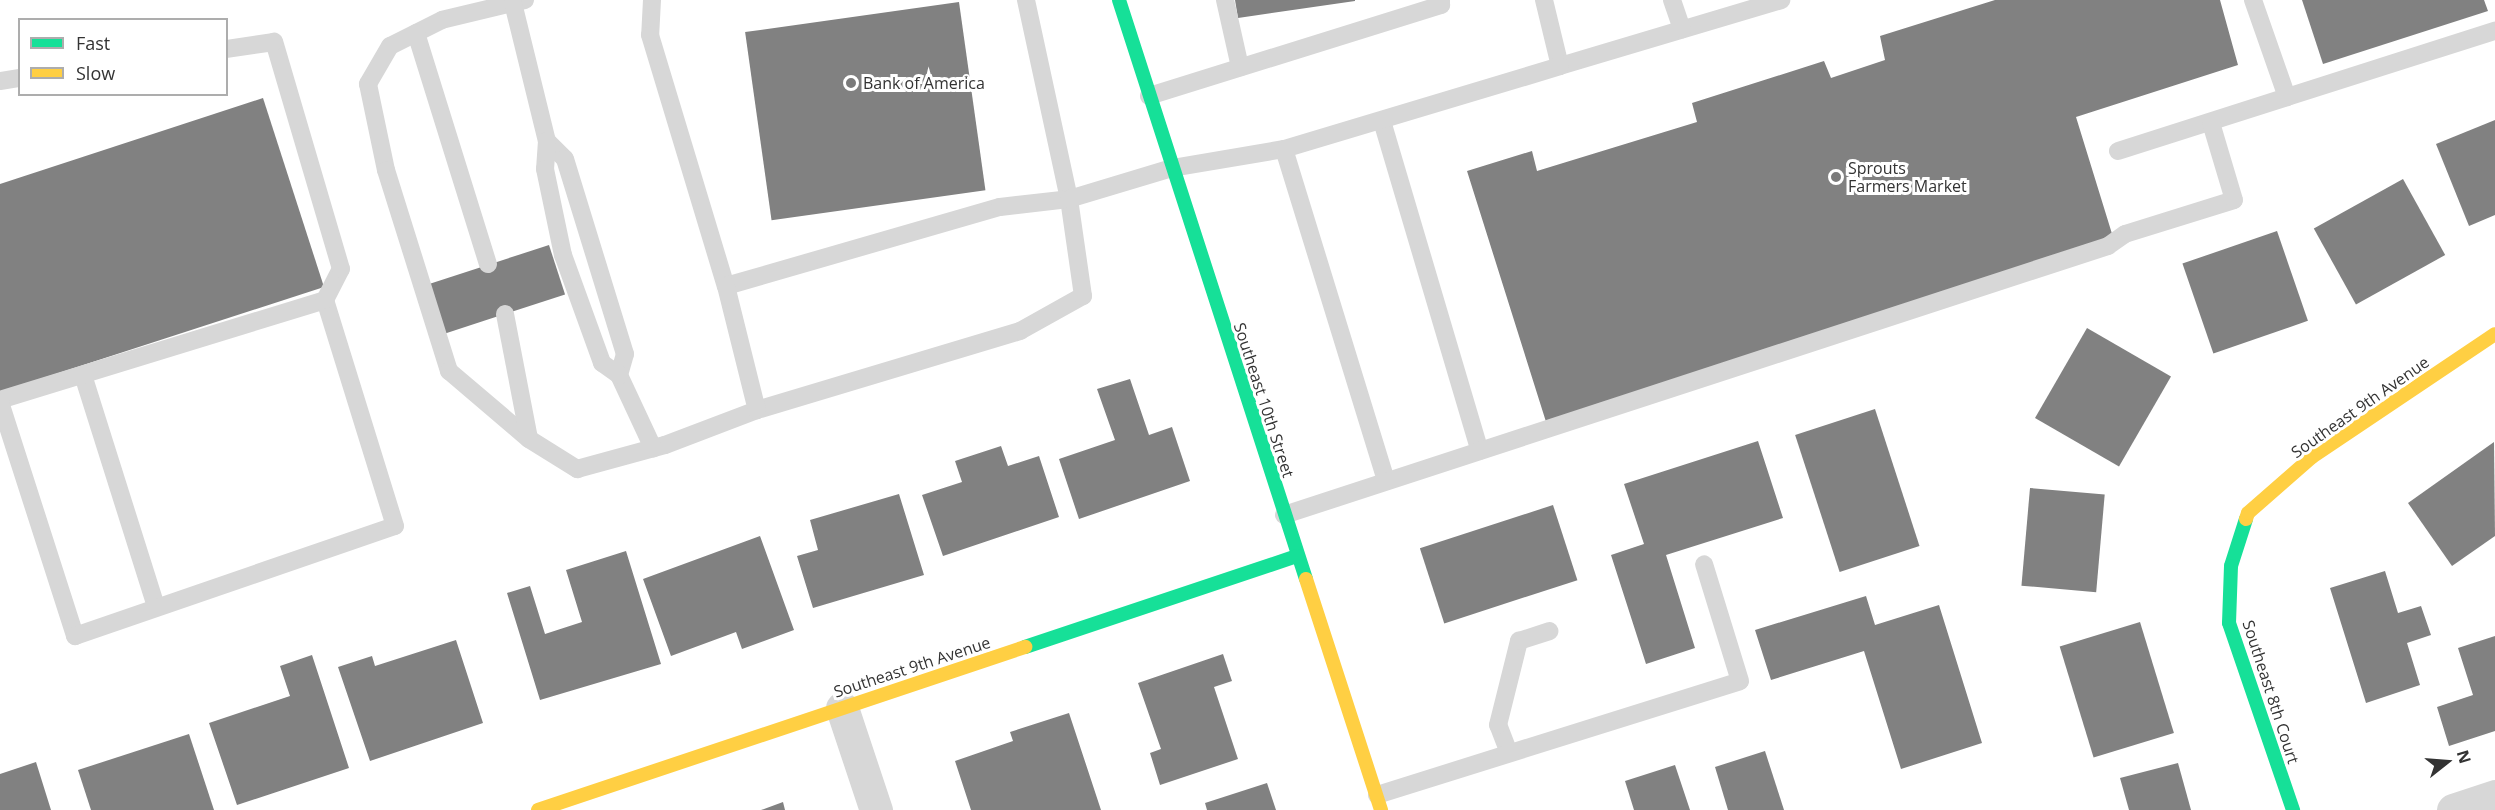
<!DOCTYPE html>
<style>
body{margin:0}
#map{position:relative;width:2495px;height:810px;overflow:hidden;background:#fff;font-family:"Open Sans",sans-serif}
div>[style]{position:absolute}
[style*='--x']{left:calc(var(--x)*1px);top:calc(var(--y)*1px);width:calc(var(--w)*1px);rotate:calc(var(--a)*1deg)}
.building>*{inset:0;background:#818181;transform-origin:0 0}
.lane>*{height:18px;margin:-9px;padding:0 9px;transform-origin:9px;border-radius:9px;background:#d7d7d7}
.street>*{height:33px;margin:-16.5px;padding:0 16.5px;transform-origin:16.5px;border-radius:16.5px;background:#d7d7d7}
.fast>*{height:14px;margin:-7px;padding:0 7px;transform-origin:7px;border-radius:7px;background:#16e098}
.slow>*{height:14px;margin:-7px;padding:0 7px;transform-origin:7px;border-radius:7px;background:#ffcf43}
.dots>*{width:16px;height:16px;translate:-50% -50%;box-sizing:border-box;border:3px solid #fff;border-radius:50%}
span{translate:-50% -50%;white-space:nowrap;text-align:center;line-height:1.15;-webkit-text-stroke:6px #fff;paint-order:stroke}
.poi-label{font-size:16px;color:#333}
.left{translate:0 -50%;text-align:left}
.street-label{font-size:16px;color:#333}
.legend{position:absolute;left:18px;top:18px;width:210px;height:78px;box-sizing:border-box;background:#fff;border:2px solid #adadad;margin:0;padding:8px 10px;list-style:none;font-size:18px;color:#333}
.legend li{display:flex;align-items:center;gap:12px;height:30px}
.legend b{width:30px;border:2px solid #adadad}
.north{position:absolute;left:2417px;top:732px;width:60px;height:60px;-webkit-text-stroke:4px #fff;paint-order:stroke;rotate:73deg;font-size:16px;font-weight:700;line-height:24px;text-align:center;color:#333}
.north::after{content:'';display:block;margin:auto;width:21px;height:27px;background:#333;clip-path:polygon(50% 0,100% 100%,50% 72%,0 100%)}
</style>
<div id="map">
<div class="building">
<i style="clip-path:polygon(1235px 0,1355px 0,1355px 1px,1238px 18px)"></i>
<i style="clip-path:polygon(1995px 0,2220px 0,2238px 65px,2076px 117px,2113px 237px,1547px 425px,1467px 171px,1532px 151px,1537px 171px,1697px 122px,1692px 103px,1824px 61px,1831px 78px,1885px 60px,1880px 36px)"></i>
<i style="clip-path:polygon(2302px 0,2484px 0,2488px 11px,2323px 64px)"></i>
<i style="left:959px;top:2px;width:190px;height:216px;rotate:82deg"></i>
<i style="clip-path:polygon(263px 98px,324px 287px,0 392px,0 184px)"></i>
<i style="clip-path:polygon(2495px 120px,2495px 215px,2469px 226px,2436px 144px)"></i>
<i style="left:2403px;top:179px;width:87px;height:102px;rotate:61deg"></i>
<i style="left:2277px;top:231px;width:95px;height:100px;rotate:71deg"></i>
<i style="left:549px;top:245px;width:52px;height:126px;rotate:72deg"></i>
<i style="left:2087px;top:328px;width:97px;height:104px;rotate:30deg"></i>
<i style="clip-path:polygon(1130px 379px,1149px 435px,1172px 427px,1190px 481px,1079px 519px,1059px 459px,1115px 440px,1097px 389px)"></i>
<i style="left:1875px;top:409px;width:144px;height:84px;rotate:72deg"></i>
<i style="clip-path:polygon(1758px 441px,1783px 518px,1666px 555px,1695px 648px,1646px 664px,1611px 555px,1644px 544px,1624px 484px)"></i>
<i style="clip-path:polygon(2494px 442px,2495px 536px,2452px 566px,2408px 503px)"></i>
<i style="clip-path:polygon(1001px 446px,1008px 466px,1039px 456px,1059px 517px,943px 556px,922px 495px,962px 482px,955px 461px)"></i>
<i style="left:2030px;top:488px;width:75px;height:98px;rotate:5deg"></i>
<i style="clip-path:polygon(899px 494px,924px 575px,813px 608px,797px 556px,818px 550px,810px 520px)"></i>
<i style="left:1553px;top:505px;width:79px;height:140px;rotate:72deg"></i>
<i style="clip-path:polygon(760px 536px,794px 630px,742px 649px,736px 632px,671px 656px,643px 579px)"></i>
<i style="clip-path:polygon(626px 551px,661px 664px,540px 700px,507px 593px,530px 586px,545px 634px,582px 622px,566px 570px)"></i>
<i style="clip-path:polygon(2385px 571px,2398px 613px,2421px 606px,2431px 635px,2407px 643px,2420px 685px,2366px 703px,2330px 588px)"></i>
<i style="clip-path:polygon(1866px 596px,1875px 625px,1939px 605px,1982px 743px,1901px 769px,1864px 651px,1771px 680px,1755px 630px)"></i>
<i style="left:2140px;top:622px;width:116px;height:84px;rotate:73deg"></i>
<i style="clip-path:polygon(2495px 636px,2495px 731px,2449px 746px,2437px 707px,2473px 695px,2458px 648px)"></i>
<i style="clip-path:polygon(456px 640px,483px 723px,370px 761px,338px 667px,372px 656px,375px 666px)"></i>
<i style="clip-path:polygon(1223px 654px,1232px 681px,1214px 687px,1238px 759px,1160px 785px,1150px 753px,1161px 749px,1138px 683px)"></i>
<i style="clip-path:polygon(312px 655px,349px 768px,237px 805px,209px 723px,290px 696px,280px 666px)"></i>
<i style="clip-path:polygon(1069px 713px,1101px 810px,971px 810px,955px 761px,1013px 741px,1010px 732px)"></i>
<i style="clip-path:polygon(189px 734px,214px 810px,91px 810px,78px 770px)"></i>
<i style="clip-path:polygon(1765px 751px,1784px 810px,1728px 810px,1715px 767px)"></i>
<i style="clip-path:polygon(36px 762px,51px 810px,0 810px,0 774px)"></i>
<i style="clip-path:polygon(2178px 763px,2191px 810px,2129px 810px,2120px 778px)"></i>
<i style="clip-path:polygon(1675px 765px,1690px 810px,1634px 810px,1625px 781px)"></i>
<i style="clip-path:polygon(1267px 783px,1276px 810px,1207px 810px,1205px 803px)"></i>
<i style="clip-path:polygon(783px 802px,785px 810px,761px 810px)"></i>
</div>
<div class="lane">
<i style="--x:525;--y:0;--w:85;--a:166.5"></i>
<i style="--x:442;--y:20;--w:58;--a:153.4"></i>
<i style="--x:390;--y:46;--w:44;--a:120.1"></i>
<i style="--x:368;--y:84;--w:88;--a:78.2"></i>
<i style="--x:386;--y:170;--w:211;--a:72.6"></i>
<i style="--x:449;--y:371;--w:105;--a:40.4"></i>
<i style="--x:529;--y:439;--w:57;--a:32"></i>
<i style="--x:577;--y:469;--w:91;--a:-15.3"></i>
<i style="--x:665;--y:445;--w:98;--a:-20.8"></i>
<i style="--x:757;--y:410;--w:275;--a:-16.7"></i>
<i style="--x:1020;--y:331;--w:72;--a:-29.1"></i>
<i style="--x:1083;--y:296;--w:98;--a:-98.2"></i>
<i style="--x:1069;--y:199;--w:204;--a:-102.2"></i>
<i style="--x:652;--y:0;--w:35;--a:93"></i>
<i style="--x:650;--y:35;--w:262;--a:73.2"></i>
<i style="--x:726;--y:286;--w:285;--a:-16.1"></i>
<i style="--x:1000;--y:207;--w:69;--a:-6.6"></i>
<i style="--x:1069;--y:199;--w:108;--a:-16.8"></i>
<i style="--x:1172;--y:168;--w:114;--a:-9.6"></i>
<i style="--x:1284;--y:149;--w:347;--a:72.9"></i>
<i style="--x:1225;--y:0;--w:69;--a:77.4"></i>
<i style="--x:1544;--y:0;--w:68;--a:76.4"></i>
<i style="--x:1560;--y:66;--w:231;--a:-16.6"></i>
<i style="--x:1672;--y:0;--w:31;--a:71"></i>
<i style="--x:2253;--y:0;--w:103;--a:70.7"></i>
<i style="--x:513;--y:3;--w:142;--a:76.2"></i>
<i style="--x:547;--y:141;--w:25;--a:45"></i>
<i style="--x:565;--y:159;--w:204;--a:72.9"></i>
<i style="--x:625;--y:354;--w:22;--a:106"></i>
<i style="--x:619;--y:375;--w:81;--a:65"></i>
<i style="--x:416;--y:33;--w:242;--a:72.7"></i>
<i style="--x:0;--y:81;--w:20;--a:-9"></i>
<i style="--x:1149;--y:96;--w:306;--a:-17.3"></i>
<i style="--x:1441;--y:5;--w:5;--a:-90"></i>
<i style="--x:1382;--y:121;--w:344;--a:73.5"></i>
<i style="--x:547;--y:141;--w:28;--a:94"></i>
<i style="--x:545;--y:169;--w:88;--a:78.2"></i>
<i style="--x:563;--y:255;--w:115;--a:70.1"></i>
<i style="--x:602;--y:363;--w:21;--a:35"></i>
<i style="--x:1284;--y:149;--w:288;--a:-16.7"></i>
<i style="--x:2118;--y:151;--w:396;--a:-17.7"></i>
<i style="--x:726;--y:286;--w:128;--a:76"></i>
<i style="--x:505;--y:314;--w:127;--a:79.1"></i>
<i style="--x:83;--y:375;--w:243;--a:72.5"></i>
<i style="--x:0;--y:400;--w:340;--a:-17.1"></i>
<i style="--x:0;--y:402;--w:246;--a:72.2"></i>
<i style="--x:75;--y:636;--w:338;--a:-19"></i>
<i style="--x:395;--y:526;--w:237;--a:-107.2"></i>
<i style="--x:325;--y:300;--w:35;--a:-63"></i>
<i style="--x:341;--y:269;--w:237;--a:-106.4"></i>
<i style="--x:274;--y:42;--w:49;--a:171.7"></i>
<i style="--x:1284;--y:515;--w:867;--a:-18.08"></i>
<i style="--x:2108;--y:246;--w:21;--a:-35"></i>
<i style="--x:2125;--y:234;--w:114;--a:-17.3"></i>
<i style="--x:2234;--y:200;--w:80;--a:-106.6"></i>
<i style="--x:1509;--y:753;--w:30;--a:-111"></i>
<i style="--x:1498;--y:725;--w:87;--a:-76"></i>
<i style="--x:1519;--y:641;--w:32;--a:-18"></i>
<i style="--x:1377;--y:795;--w:380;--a:-17.4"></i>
<i style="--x:1740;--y:681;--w:122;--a:-107.1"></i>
</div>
<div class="street">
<i style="--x:842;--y:708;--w:108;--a:71.6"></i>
<i style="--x:2453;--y:810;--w:44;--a:-18.4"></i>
</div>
<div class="fast">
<i style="--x:1119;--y:0;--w:608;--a:72.1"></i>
<i style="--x:2246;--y:519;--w:49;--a:107.7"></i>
<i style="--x:2231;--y:566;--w:57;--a:92"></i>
<i style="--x:2229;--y:623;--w:198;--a:71.1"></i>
<i style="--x:1025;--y:647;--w:287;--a:-18.5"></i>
</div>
<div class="slow">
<i style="--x:2246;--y:519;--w:6;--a:-72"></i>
<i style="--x:2248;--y:513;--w:85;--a:-41.2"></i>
<i style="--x:2312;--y:457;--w:220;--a:-33.9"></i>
<i style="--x:1306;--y:579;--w:243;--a:72"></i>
<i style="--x:538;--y:810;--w:514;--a:-18.51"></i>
</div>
<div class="dots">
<i style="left:851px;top:83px;background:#7a7a7a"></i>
<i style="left:1836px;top:177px;background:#7a7a7a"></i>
</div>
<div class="poi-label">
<span class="left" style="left:863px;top:83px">Bank of America</span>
<span class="left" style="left:1848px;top:177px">Sprouts<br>Farmers Market</span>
</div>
<div class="street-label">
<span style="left:1264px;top:400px;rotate:72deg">Southeast 10th Street</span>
<span style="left:2360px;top:407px;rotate:-35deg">Southeast 9th Avenue</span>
<span style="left:912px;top:667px;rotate:-18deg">Southeast 9th Avenue</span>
<span style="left:2271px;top:692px;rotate:72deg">Southeast 8th Court</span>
</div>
<ul class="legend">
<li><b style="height:8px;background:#16e098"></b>Fast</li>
<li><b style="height:8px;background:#ffcf43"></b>Slow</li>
</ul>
<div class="north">N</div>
</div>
